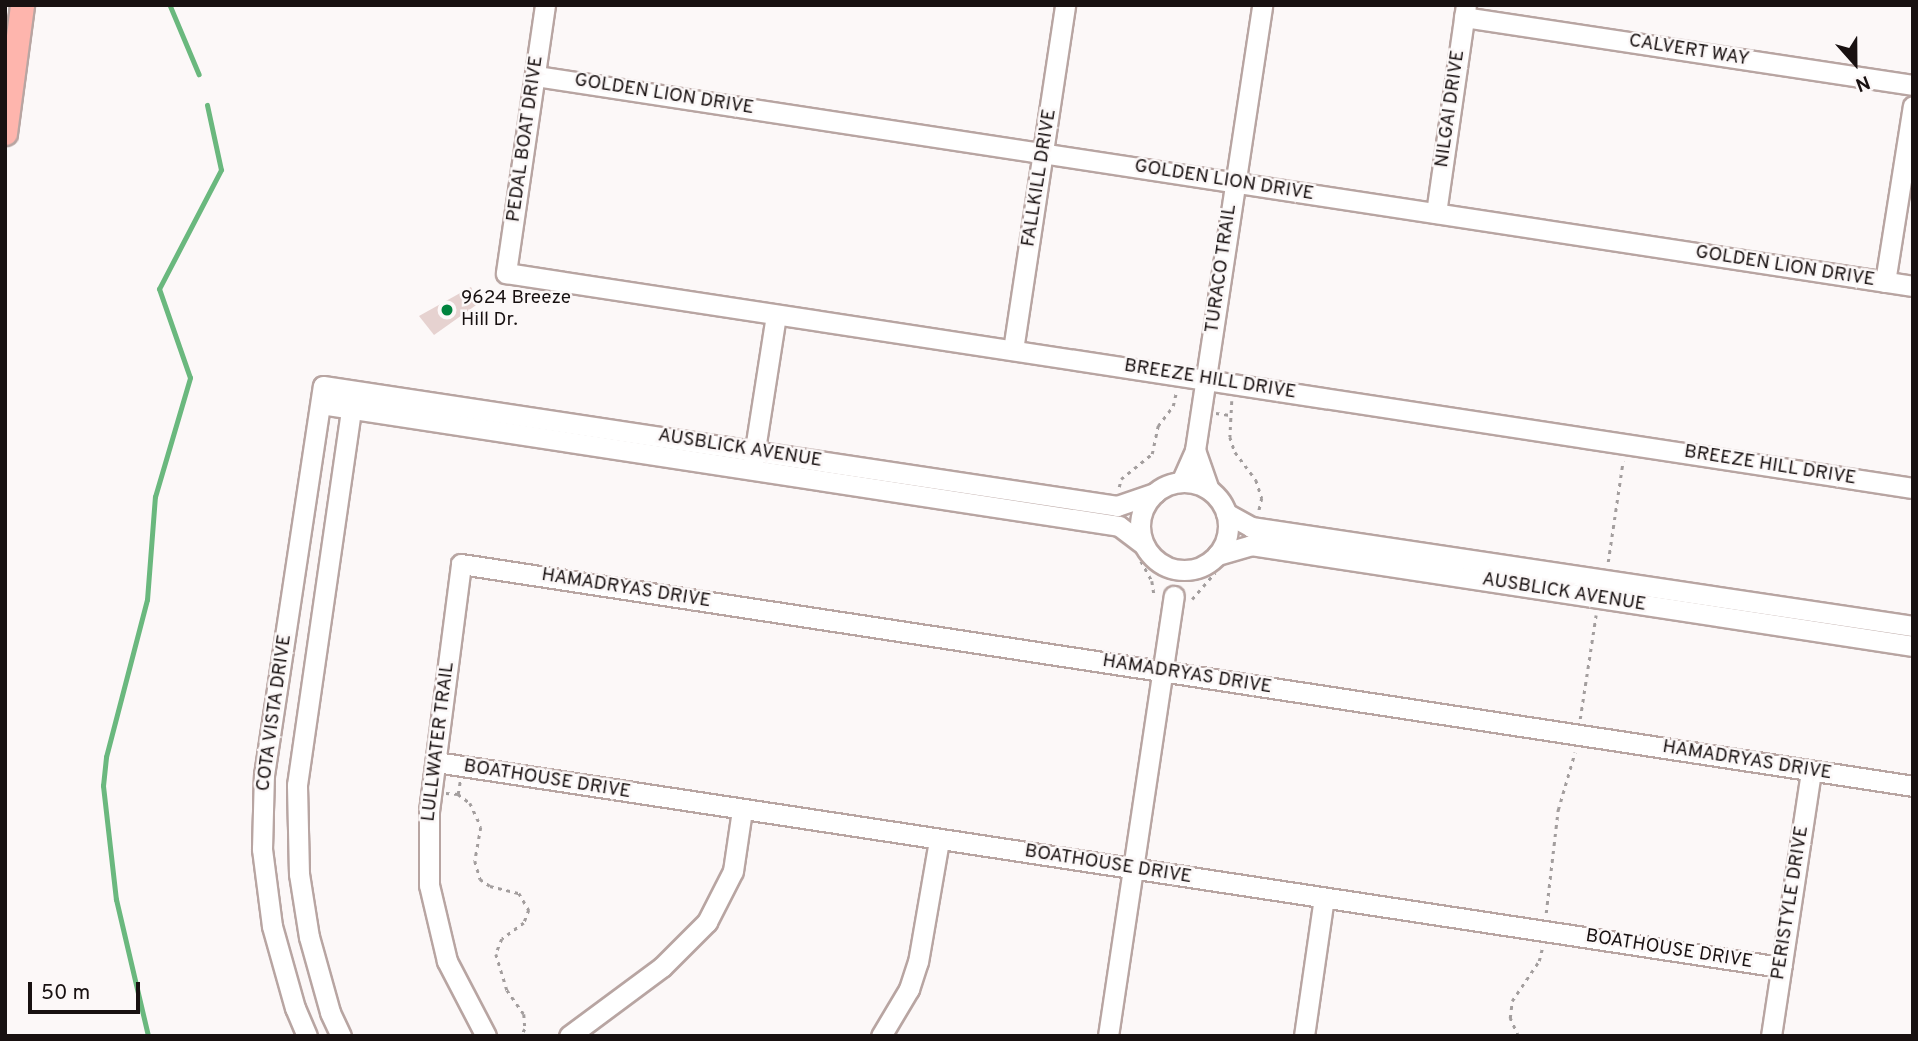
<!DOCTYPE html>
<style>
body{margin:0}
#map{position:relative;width:1918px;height:1041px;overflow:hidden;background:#fcf8f8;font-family:Overpass,sans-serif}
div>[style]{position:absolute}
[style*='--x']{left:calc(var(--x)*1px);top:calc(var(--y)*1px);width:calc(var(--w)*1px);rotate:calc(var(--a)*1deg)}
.stream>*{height:4.5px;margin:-2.25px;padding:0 2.25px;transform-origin:2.25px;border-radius:2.25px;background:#6ab87e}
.building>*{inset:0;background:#e6d2d0}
.path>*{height:2.5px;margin-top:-1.25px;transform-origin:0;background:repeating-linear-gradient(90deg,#a39e9e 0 3.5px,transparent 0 8.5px)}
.roads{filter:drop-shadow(2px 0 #b8a5a2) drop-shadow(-2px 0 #b8a5a2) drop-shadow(0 2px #b8a5a2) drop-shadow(0 -2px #b8a5a2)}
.minor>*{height:19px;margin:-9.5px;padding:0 9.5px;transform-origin:9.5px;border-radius:9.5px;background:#fff}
.minor>.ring{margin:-9.5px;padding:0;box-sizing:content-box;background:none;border:19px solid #fff;border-radius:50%}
.major>*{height:23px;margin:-11.5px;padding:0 11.5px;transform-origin:11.5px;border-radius:11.5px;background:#feb5ad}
.dots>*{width:19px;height:19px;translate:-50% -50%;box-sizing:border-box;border:4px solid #fcf8f8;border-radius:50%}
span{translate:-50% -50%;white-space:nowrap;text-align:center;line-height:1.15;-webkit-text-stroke:5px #fcf8f8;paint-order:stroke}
.street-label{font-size:19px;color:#181111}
.poi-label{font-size:19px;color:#181111}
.left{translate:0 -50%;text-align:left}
.frame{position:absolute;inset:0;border:7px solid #181111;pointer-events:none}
.north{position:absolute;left:1820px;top:28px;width:70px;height:70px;-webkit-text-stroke:5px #fcf8f8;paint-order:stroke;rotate:159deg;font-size:19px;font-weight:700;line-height:28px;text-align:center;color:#181111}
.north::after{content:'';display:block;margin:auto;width:24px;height:32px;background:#181111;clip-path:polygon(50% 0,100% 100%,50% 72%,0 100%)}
.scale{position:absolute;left:28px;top:982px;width:112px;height:32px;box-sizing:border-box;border:4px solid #181111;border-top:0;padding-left:9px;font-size:21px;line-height:24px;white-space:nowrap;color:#181111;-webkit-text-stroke:5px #fcf8f8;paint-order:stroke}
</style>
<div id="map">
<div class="stream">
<i style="--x:170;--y:5;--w:75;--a:67.2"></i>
<i style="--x:148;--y:1036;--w:140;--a:-103.2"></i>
<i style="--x:116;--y:900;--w:115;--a:-96.5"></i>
<i style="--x:103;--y:786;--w:29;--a:-84"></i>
<i style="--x:106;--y:757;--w:162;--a:-75.4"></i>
<i style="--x:147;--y:600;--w:103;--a:-85.6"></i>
<i style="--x:155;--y:497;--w:124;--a:-73.6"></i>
<i style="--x:190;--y:378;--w:94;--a:-109.2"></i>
<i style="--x:159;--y:289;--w:134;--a:-62.5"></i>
<i style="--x:221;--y:170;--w:66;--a:-102.2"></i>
</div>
<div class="building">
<i style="clip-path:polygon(471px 287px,479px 303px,434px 335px,419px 316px)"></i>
</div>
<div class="path">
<i style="--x:1232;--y:401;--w:36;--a:93"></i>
<i style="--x:1230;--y:437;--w:16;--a:72"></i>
<i style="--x:1235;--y:452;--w:35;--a:53"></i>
<i style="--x:1256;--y:480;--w:19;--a:72"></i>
<i style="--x:1262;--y:498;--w:13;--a:103"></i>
<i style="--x:1216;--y:413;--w:14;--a:8"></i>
<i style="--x:1119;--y:487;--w:8;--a:-76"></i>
<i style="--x:1121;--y:479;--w:40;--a:-39"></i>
<i style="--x:1152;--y:454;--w:29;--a:-78"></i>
<i style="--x:1158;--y:426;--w:25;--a:-53"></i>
<i style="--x:1173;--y:406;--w:13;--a:-77"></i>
<i style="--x:1141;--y:561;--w:23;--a:61"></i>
<i style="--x:1152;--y:581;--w:12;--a:81"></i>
<i style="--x:1608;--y:562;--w:102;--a:-81.6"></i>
<i style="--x:1192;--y:599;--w:35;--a:-49"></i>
<i style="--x:1580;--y:719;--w:105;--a:-81.3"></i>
<i style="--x:446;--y:793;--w:12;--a:5"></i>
<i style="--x:458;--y:794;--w:13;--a:-81"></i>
<i style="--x:458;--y:794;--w:15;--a:37"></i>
<i style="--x:470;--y:803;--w:26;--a:65"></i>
<i style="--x:481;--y:827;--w:35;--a:100"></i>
<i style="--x:475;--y:861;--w:19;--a:74"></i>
<i style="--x:480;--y:879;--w:12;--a:35"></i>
<i style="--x:490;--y:886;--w:30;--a:14"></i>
<i style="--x:519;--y:893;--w:20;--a:60"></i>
<i style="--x:529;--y:910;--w:14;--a:111"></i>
<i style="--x:524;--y:923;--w:27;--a:144"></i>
<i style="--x:502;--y:939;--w:16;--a:112"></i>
<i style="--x:496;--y:954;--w:38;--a:73"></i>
<i style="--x:507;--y:990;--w:29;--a:55"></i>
<i style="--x:524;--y:1014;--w:15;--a:86"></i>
<i style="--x:525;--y:1029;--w:8;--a:120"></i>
<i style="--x:1546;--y:913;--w:104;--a:-83.4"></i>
<i style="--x:1558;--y:810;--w:60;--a:-73.7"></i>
<i style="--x:1518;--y:1036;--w:20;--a:-114"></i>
<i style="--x:1510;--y:1018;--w:17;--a:-83"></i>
<i style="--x:1512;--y:1001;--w:48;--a:-56"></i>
<i style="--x:1539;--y:961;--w:12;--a:-76"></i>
</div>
<div class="roads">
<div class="minor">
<i style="--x:545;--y:5;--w:271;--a:98.3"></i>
<i style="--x:506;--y:273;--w:1423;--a:8.69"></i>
<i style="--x:1464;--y:17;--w:454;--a:8.6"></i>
<i style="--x:536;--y:76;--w:1393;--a:8.67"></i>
<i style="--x:1436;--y:213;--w:209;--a:-81.8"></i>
<i style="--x:1885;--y:282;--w:178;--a:-81"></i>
<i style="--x:1013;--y:350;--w:349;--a:-81.4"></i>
<i style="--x:321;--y:404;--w:807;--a:8.69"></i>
<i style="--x:1119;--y:526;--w:31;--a:37"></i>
<i style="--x:1195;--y:450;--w:450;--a:-81.4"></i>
<i style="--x:753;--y:462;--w:149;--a:-81.1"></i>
<i style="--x:1181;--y:482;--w:35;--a:-66"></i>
<i style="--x:1195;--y:450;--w:42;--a:70.7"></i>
<i class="ring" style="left:1140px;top:482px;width:69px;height:69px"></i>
<i style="--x:1226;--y:513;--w:29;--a:29"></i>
<i style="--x:1251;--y:527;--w:669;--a:8.51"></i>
<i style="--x:1217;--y:555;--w:35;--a:-16"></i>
<i style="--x:1251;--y:545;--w:670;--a:8.67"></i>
<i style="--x:436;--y:762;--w:1361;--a:8.67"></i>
<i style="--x:307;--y:1036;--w:30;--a:-113"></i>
<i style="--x:295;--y:1008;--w:85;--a:-105.7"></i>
<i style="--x:272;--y:926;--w:78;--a:-97.4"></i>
<i style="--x:262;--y:849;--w:74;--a:-88.5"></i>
<i style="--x:264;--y:775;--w:393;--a:-81.4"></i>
<i style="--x:323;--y:386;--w:803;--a:8.59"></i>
<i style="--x:1117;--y:506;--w:40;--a:-18.9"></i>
<i style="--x:341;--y:1036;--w:26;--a:-115"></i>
<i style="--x:330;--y:1012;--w:78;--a:-105.6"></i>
<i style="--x:309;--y:937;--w:64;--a:-99"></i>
<i style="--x:299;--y:874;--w:89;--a:-91.3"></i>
<i style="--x:297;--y:785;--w:393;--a:-81.8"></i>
<i style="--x:486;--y:1036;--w:85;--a:-117.5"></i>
<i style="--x:447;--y:961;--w:78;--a:-103.3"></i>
<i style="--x:429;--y:885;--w:74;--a:-90"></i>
<i style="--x:429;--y:811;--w:249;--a:-82.6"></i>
<i style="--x:461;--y:564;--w:1469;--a:8.69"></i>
<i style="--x:569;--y:1036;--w:116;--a:-36.6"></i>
<i style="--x:662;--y:967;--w:64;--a:-45"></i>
<i style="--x:707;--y:922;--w:57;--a:-63"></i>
<i style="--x:733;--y:871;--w:62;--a:-81.6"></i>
<i style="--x:881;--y:1036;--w:55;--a:-59.2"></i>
<i style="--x:909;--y:989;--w:28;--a:-72"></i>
<i style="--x:918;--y:962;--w:124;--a:-80.2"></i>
<i style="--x:1108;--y:1036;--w:445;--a:-81.5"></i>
<i style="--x:1304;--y:1036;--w:139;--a:-81.8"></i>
<i style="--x:1771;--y:1036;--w:268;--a:-81.4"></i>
</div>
<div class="major">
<i style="--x:5;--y:133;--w:129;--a:-82.4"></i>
</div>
</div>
<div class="dots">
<i style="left:447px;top:310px;background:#00833e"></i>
</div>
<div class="street-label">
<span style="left:1689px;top:51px;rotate:9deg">CALVERT WAY</span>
<span style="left:664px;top:95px;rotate:9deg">GOLDEN LION DRIVE</span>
<span style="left:1451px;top:109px;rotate:-82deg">NILGAI DRIVE</span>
<span style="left:526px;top:139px;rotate:-82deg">PEDAL BOAT DRIVE</span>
<span style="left:1040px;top:178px;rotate:-81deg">FALLKILL DRIVE</span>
<span style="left:1224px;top:181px;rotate:9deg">GOLDEN LION DRIVE</span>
<span style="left:1785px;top:267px;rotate:9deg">GOLDEN LION DRIVE</span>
<span style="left:1222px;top:269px;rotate:-82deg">TURACO TRAIL</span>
<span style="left:1210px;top:380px;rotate:9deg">BREEZE HILL DRIVE</span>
<span style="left:740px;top:449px;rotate:9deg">AUSBLICK AVENUE</span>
<span style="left:1770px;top:466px;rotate:9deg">BREEZE HILL DRIVE</span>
<span style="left:626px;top:589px;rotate:9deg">HAMADRYAS DRIVE</span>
<span style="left:1564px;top:593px;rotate:9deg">AUSBLICK AVENUE</span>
<span style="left:1187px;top:675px;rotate:9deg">HAMADRYAS DRIVE</span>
<span style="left:275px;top:713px;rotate:-82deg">COTA VISTA DRIVE</span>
<span style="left:439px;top:742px;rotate:-83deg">LULLWATER TRAIL</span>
<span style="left:1747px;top:761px;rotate:9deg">HAMADRYAS DRIVE</span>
<span style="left:547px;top:780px;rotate:9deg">BOATHOUSE DRIVE</span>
<span style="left:1108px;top:865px;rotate:9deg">BOATHOUSE DRIVE</span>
<span style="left:1791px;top:903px;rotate:-81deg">PERISTYLE DRIVE</span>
<span style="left:1669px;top:950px;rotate:9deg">BOATHOUSE DRIVE</span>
</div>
<div class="poi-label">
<span class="left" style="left:461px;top:310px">9624 Breeze<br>Hill Dr.</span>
</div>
<div class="frame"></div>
<div class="north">N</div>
<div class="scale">50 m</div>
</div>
